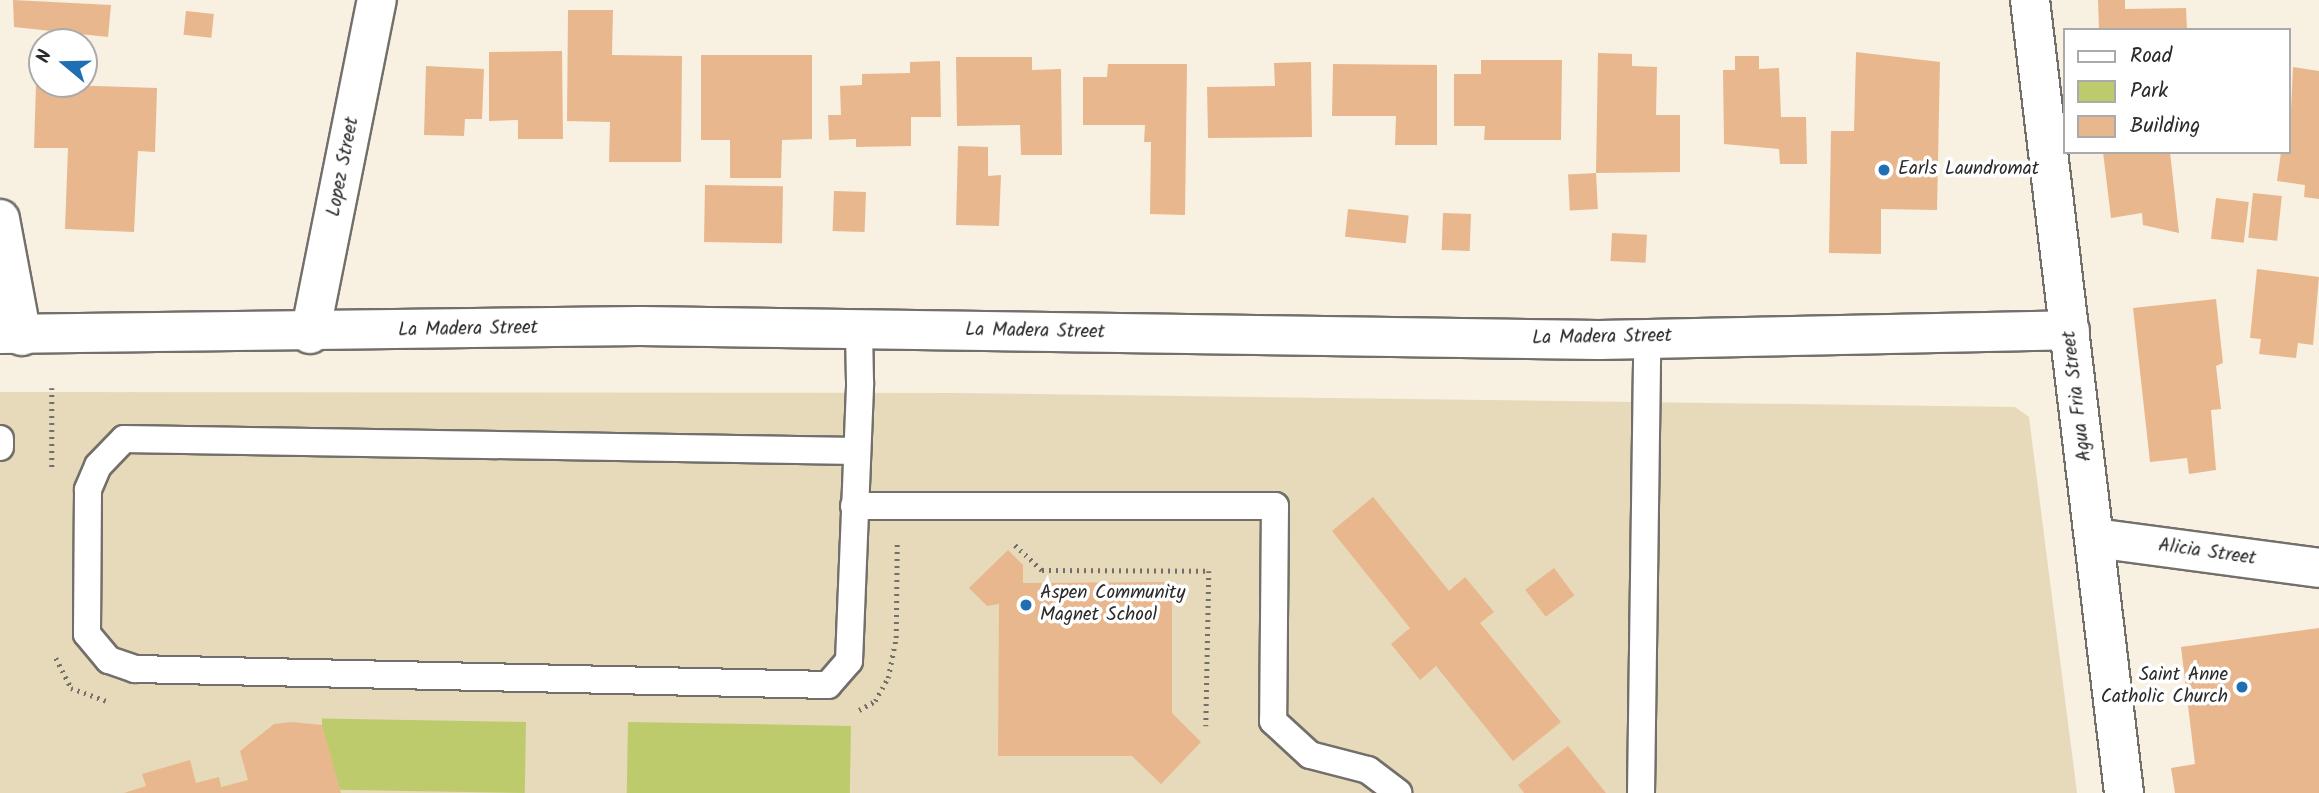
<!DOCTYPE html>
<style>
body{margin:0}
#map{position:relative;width:2319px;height:793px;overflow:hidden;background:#f8f0e1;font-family:Kalam,sans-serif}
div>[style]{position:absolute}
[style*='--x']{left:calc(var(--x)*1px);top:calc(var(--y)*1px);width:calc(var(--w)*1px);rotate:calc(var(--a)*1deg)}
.built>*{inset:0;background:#e6daba}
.green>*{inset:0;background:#becb6d;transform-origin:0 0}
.building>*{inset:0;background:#e9b78d;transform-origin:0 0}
.path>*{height:4.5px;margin-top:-2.25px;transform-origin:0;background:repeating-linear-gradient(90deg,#73706b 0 2px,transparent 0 7px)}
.roads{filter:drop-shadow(2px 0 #73706b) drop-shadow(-2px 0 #73706b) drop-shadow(0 2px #73706b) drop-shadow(0 -2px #73706b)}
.service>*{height:26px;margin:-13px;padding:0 13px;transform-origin:13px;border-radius:13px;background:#fff}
.minor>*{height:38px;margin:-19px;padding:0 19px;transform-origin:19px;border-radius:19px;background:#fff}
.tertiary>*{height:38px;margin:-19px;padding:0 19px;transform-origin:19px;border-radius:19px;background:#fff}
.dots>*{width:19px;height:19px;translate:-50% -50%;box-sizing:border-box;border:4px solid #fff;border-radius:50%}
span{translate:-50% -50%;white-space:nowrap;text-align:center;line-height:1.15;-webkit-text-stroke:7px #fff;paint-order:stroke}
.street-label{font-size:19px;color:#2b2b2b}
.poi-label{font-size:19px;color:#2b2b2b}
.left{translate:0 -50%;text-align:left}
.right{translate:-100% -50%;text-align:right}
.legend{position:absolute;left:2063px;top:28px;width:228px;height:126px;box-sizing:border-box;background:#fff;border:2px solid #aaa;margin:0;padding:9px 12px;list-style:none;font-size:21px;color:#2b2b2b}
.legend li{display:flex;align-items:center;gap:14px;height:35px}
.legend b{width:35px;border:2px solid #aaa}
.north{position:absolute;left:28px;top:28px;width:70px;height:70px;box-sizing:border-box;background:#fff;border:2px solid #aaa;border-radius:50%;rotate:289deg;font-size:19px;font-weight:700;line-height:28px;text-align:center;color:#2b2b2b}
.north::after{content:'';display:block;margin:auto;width:24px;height:32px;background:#1f6fb2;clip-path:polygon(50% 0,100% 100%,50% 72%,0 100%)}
</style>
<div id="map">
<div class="built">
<i style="clip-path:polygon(0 392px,955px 393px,2015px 407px,2029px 417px,2077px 793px,0 793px)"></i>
</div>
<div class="green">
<i style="left:526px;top:722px;width:71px;height:204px;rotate:91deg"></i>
<i style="left:628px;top:722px;width:223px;height:73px;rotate:1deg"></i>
</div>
<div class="building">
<i style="clip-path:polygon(13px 0,111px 5px,108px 37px,14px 27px)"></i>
<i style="clip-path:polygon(2098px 0,2125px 0,2125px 9px,2186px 8px,2187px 30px,2099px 30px)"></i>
<i style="clip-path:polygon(568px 10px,613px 10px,612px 55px,682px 56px,681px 162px,609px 162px,610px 122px,567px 121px)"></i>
<i style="left:186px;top:11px;width:28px;height:24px;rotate:6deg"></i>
<i style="clip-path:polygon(562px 51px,563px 139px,518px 139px,518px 120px,489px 121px,489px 52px)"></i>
<i style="clip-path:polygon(1856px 52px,1940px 62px,1937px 210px,1881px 209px,1881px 254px,1829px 253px,1831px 131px,1854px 131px)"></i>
<i style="clip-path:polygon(1598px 53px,1632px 54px,1632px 66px,1657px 67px,1656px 115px,1680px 115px,1680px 172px,1596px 173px)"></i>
<i style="clip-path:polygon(701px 55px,812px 55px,812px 139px,782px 140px,781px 178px,730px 178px,730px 140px,701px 140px)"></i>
<i style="clip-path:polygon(1735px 56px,1759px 56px,1759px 69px,1779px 68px,1781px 117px,1806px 117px,1807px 164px,1780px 164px,1779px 149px,1724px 144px,1723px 70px,1735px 70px)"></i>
<i style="clip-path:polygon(956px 57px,1032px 57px,1032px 70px,1061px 69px,1062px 155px,1021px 155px,1020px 125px,957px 126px)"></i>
<i style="clip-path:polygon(1481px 60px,1562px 60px,1561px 140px,1484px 140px,1485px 126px,1454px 126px,1454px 74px,1481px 74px)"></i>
<i style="clip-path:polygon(940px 61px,941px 117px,911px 117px,911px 146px,856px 147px,856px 139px,829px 140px,828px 115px,841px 115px,840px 86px,862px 85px,862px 74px,910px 73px,910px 62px)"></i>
<i style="clip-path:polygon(1311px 62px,1312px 137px,1208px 138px,1207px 87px,1275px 86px,1274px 63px)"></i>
<i style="clip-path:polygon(1108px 64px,1187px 64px,1185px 215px,1150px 214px,1151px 142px,1144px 142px,1145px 125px,1083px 125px,1083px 77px,1107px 77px)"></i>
<i style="clip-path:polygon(1333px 64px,1437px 65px,1437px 145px,1395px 145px,1396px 116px,1332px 116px)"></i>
<i style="clip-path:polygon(426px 66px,484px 69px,482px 119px,465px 119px,464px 136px,424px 135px)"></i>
<i style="clip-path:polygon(2293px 67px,2319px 71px,2319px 199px,2304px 197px,2305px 185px,2277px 181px,2281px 152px,2289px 152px)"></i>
<i style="clip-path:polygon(36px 84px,157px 88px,155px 152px,138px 151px,134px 232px,65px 229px,68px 148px,34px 148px)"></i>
<i style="clip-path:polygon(958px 146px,988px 147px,988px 176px,1001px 175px,999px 226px,956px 225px)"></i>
<i style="clip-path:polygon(2103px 152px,2170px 152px,2179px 233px,2143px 225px,2142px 213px,2111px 218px)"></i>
<i style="left:1596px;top:173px;width:36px;height:28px;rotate:87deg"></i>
<i style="left:705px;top:185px;width:78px;height:57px;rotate:1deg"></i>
<i style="left:834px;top:191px;width:32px;height:40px;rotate:2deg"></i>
<i style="left:2253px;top:193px;width:29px;height:45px;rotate:6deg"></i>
<i style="left:2216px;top:198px;width:33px;height:41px;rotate:7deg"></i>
<i style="left:1348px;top:209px;width:61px;height:28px;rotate:6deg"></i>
<i style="left:1443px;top:213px;width:28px;height:37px;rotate:2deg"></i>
<i style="left:1612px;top:233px;width:35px;height:28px;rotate:3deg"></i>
<i style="clip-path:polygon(2257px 269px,2319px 277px,2313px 345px,2298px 343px,2296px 358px,2259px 354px,2261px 339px,2250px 338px)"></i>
<i style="clip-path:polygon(2216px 299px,2223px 363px,2216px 366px,2221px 409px,2211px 410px,2216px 470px,2189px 474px,2187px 458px,2150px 462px,2133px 308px)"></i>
<i style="clip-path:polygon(1373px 497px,1449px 591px,1465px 577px,1494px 612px,1480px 623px,1561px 722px,1513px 761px,1436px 666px,1420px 680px,1391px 644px,1410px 628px,1332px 531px)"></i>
<i style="clip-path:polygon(1008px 550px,1023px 565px,1023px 583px,1172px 582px,1172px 713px,1201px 742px,1161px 784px,1132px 756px,998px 756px,999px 604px,987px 606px,969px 588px)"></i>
<i style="left:1554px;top:568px;width:34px;height:36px;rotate:53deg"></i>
<i style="clip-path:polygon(2319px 628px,2319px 793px,2175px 793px,2171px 768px,2195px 764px,2181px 647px)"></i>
<i style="clip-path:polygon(291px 722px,322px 725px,341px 793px,124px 793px,146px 786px,142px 774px,190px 760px,196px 783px,219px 777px,221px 787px,248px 780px,240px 751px,274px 724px)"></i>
<i style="clip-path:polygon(1568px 746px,1606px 793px,1524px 793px,1518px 785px)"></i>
</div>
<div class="path">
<i style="--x:52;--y:388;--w:83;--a:90"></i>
<i style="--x:1015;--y:545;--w:37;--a:43"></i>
<i style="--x:1042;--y:570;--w:167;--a:0.3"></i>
<i style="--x:1209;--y:571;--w:155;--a:91.1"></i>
<i style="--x:56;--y:658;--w:34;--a:63"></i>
<i style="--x:71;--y:688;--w:37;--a:20"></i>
<i style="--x:859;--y:710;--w:18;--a:-29"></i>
<i style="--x:875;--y:701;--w:26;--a:-61"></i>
<i style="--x:888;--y:678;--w:41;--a:-78.7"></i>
<i style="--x:896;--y:638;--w:95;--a:-89.4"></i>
</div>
<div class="roads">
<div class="service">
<i style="--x:0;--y:439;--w:8;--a:90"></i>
<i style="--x:857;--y:451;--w:733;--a:-179.06"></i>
<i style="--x:124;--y:439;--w:37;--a:134"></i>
<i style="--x:98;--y:466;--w:26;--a:113"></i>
<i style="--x:88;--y:490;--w:144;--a:90.4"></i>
<i style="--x:87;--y:634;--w:34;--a:50"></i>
<i style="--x:109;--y:660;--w:28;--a:19"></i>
<i style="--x:135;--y:669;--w:693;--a:1.32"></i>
<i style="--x:828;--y:685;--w:32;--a:-49"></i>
<i style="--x:849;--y:661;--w:279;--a:-87.7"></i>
<i style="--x:860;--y:382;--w:53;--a:-91.1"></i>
<i style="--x:854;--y:506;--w:421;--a:0"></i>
<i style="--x:1275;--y:506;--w:215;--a:90.5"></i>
<i style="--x:1273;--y:721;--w:50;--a:42.6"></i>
<i style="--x:1310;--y:755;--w:60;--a:14.5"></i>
<i style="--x:1368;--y:770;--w:38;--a:37"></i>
<i style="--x:1641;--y:793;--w:457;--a:-89.2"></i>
</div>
<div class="minor">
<i style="--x:0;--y:219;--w:119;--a:79.4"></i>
<i style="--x:0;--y:334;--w:640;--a:-0.72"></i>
<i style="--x:640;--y:326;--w:959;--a:0.84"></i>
<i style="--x:1599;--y:340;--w:471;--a:-1.2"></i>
<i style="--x:310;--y:334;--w:341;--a:-78.7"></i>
<i style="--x:2095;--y:538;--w:226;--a:7.6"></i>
</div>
<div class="tertiary">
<i style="--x:2030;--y:0;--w:799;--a:83.24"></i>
</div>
</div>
<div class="dots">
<i style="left:1884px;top:170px;background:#1f6fb2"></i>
<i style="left:1026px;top:605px;background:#1f6fb2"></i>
<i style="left:2242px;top:687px;background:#1f6fb2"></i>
</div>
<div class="street-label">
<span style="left:344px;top:167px;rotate:-79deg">Lopez Street</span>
<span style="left:468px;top:330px;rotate:-1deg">La Madera Street</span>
<span style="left:1035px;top:332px;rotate:1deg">La Madera Street</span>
<span style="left:1602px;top:338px;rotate:-1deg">La Madera Street</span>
<span style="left:2078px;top:396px;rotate:-97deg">Agua Fria Street</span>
<span style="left:2207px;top:553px;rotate:8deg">Alicia Street</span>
</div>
<div class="poi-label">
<span class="left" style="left:1898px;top:170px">Earls Laundromat</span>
<span class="left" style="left:1040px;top:605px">Aspen Community<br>Magnet School</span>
<span class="right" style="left:2228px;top:687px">Saint Anne<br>Catholic Church</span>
</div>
<ul class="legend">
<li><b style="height:9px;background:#fff"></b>Road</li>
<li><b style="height:19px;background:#becb6d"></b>Park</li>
<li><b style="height:19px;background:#e9b78d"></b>Building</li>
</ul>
<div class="north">N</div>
</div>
